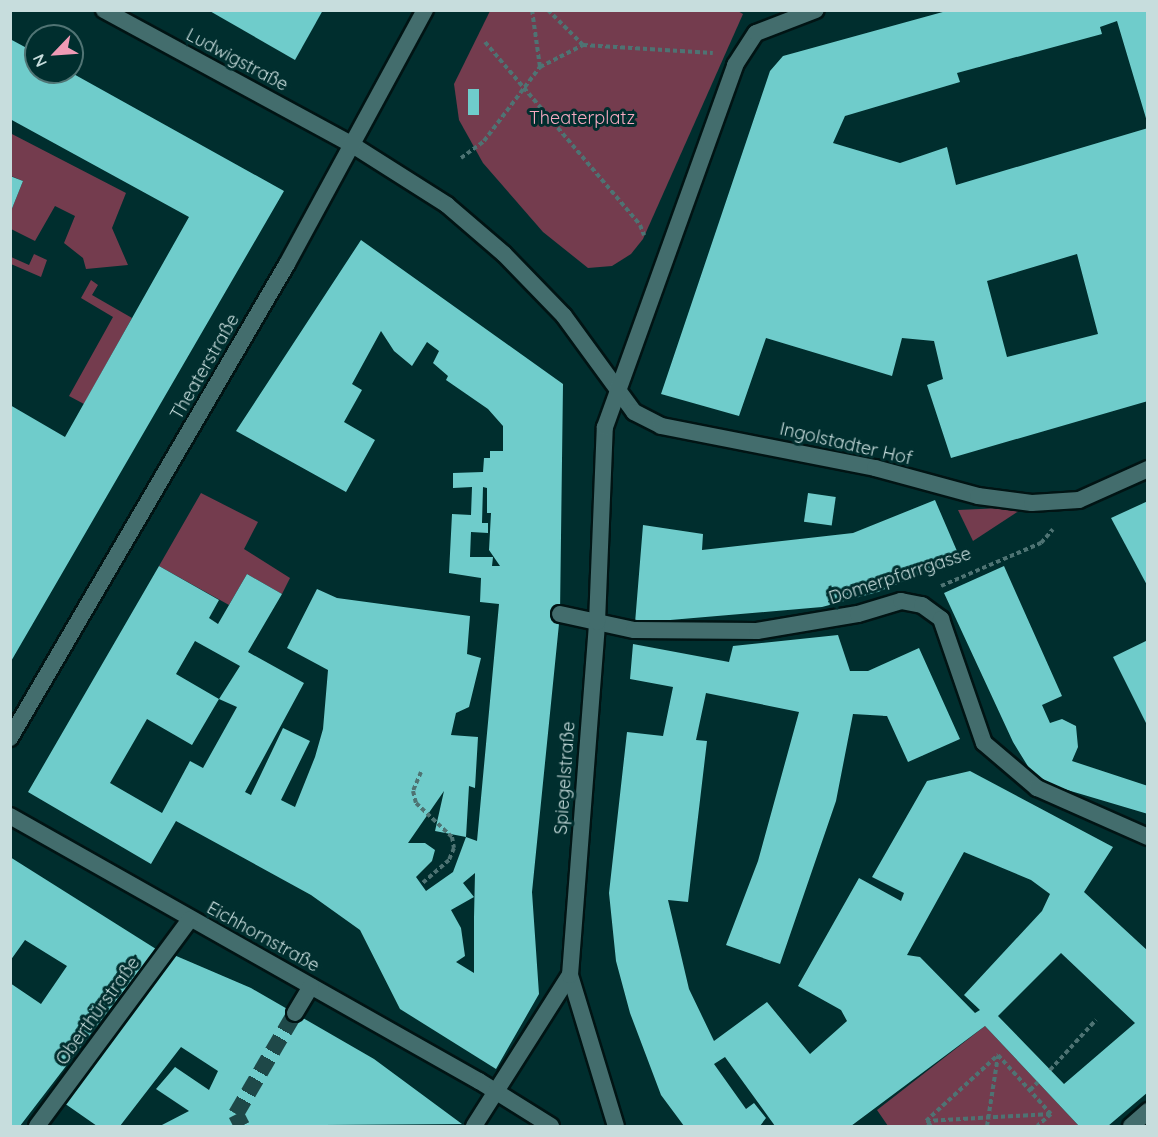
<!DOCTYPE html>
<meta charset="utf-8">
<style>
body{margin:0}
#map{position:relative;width:1158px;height:1137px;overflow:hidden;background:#002e2e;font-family:Quicksand,sans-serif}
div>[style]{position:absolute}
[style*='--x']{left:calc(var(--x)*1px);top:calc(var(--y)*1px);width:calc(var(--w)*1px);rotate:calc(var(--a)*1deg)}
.green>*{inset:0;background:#743c4e}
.building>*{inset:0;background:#6fcccb;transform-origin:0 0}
.pedestrian-tunnel>*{height:16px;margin-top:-8px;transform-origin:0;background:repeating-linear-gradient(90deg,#1e4848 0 16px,transparent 0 24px)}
.path>*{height:4px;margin-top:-2px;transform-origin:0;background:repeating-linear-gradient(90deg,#4e7373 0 4.5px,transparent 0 7.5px)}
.roads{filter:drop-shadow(2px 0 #011414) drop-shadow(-2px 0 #011414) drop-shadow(0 2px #011414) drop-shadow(0 -2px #011414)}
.pedestrian>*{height:16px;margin:-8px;padding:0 8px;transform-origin:8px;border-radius:8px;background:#436d6d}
.minor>*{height:16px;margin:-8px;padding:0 8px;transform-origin:8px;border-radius:8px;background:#436d6d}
.tertiary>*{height:16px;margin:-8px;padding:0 8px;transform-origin:8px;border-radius:8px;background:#436d6d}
span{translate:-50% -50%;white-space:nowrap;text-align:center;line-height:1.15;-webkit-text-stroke:6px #002e2e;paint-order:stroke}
.street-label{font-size:18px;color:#c7dddd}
.park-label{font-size:18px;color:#f7aac1}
.frame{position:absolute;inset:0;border:12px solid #c7dddd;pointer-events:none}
.north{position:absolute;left:24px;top:24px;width:60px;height:60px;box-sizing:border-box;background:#002e2e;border:2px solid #507474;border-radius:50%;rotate:245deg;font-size:16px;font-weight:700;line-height:24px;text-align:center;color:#c7dddd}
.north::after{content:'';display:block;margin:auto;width:21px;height:27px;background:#f09ab5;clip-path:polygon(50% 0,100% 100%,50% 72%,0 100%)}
</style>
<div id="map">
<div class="green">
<i style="clip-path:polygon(736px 10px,743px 14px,643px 239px,631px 254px,612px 266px,588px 268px,543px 232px,483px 163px,459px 120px,454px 84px,490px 11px)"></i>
<i style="clip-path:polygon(10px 133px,126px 193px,112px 228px,128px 265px,86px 269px,83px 258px,64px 243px,75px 216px,55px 206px,35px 241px,11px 229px,11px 211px,23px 181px,11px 176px)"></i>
<i style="clip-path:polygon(34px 254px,47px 260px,41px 277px,11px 264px,11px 257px,29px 265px)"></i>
<i style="clip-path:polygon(91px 280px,98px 285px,92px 295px,132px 318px,84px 404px,69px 396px,113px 317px,81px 298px)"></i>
<i style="clip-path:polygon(201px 493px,258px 522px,244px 549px,290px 578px,282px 594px,247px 574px,229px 605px,159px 566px)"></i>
<i style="clip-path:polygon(1025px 507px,973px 541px,958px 510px)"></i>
<i style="clip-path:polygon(985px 1026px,1079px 1126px,888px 1126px,877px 1110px)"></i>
</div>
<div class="building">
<i style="clip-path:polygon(208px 10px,323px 10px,295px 60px)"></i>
<i style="clip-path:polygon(evenodd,950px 10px,1148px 10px,1148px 125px,1117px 21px,1100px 27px,1102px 34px,957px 73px,960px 82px,845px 116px,833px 143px,900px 163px,947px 147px,956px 185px,1148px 128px,1148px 401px,951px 458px,927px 385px,943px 379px,934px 341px,902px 338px,892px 376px,766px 338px,739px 416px,661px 394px,770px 71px,783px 56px,950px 10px,1077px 254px,1098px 334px,1007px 357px,987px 281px,1077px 254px)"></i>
<i style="clip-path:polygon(10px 39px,36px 53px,36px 72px,70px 72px,284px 191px,10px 663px,10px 405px,65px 437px,189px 217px,10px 119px)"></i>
<i style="left:468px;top:89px;width:11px;height:26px"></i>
<i style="clip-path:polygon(10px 176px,23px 181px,11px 211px,10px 211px)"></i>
<i style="clip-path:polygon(evenodd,361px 240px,563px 384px,560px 614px,532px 892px,539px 994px,496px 1069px,400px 1009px,360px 930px,311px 895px,176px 821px,151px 864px,28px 792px,159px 566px,219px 600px,209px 618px,218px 624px,247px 574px,282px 594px,248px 652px,304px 683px,245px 792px,251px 795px,283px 728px,310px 741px,281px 800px,295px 807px,315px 757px,323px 729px,328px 670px,287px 648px,317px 589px,337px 598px,470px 616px,467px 654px,481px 658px,469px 707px,456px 713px,451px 735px,478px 737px,475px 788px,469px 786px,466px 837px,435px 831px,444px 791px,408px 843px,425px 843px,435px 850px,432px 861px,416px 877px,426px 891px,453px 872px,466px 837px,477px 841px,499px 604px,480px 602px,481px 578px,449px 573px,452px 514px,471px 515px,472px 487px,453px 488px,453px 473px,483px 472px,484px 458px,490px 458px,490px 451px,503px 451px,503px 426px,488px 409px,446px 380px,448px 376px,433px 363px,439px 351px,427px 342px,412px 366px,394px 351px,381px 331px,352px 384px,362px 390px,344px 422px,375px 440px,346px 492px,236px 431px,361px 240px,483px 487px,487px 488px,487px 513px,491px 513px,489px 550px,500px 566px,492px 566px,493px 557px,470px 557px,471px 532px,488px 533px,488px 523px,482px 523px,483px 487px,361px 240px,195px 641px,240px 666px,219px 699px,237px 707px,203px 768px,190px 761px,162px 813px,110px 783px,147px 719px,192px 745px,219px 699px,176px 674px,195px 641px,361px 240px,475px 873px,474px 917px,474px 973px,456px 962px,465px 956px,461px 928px,451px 910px,474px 897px,463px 883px,475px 873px)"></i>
<i style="left:808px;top:493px;width:28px;height:29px;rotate:8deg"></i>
<i style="clip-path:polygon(935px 500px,960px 558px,878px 592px,822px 607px,635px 623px,643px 525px,703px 534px,702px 550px,853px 533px)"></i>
<i style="clip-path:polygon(1148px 501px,1148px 587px,1111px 518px)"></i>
<i style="clip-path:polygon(1004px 566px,1062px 696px,1042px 705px,1050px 723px,1062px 719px,1076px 726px,1078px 747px,1072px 761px,1148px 786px,1148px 814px,1037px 781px,1013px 742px,944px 593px)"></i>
<i style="clip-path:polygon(evenodd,838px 635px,850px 671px,868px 671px,919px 648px,960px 739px,908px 762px,887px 716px,853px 714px,836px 801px,780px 964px,726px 945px,758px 861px,799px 712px,706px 693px,696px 740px,707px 741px,688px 902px,668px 900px,689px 989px,714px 1041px,767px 1002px,810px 1054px,847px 1021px,841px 1010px,798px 986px,859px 878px,901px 901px,904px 893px,872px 877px,927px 781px,970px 771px,1113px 847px,1084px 892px,1148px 951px,1148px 1092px,1108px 1126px,1079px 1126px,985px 1026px,851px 1126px,775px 1126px,725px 1057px,714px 1064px,746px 1109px,754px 1103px,766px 1118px,760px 1126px,684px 1126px,661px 1095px,630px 1013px,616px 961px,609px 893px,627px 732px,663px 736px,673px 687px,630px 679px,633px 644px,729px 662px,733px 646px,838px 635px,964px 852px,1031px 880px,1050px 894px,1042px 911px,964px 995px,980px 1010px,975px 1013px,920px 957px,907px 955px,964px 852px,838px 635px,1061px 953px,1135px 1023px,1064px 1084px,998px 1016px,1061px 953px)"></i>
<i style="clip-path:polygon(1148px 640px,1148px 727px,1113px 657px)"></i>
<i style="left:561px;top:797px;width:10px;height:24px;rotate:6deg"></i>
<i style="clip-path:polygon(10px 857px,156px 949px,20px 1126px,10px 1126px,10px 983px,41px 1004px,67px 966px,25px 940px,10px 961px)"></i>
<i style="clip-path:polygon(174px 955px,251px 988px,374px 1059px,462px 1124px,160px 1126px,189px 1111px,156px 1089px,175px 1067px,209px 1090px,218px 1071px,181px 1047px,120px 1126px,97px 1126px,64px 1103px)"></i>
</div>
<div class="pedestrian-tunnel">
<i style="--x:242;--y:1126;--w:13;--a:-117"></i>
<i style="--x:236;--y:1114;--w:117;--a:-59.7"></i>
</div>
<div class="path">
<i style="--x:532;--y:10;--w:58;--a:82"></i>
<i style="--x:548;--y:10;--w:49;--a:45"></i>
<i style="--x:485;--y:42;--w:240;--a:49.7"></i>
<i style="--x:640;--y:225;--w:11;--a:68"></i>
<i style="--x:461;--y:158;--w:29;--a:-36"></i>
<i style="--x:484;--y:141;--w:93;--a:-52.9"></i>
<i style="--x:540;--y:67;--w:48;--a:-27.1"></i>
<i style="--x:583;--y:45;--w:130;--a:3.5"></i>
<i style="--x:941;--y:586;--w:109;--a:-23.3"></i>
<i style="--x:1041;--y:543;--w:18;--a:-49"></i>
<i style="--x:421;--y:772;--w:21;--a:113"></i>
<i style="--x:413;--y:791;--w:12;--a:76"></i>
<i style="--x:416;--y:803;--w:50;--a:43.4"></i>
<i style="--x:452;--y:837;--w:11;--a:80"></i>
<i style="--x:454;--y:848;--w:13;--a:113"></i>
<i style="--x:449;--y:860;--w:37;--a:139"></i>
<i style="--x:998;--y:1055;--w:79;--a:48.1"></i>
<i style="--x:1051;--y:1114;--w:18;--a:139"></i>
<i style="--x:1050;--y:1070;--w:68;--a:-47.4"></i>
<i style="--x:1030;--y:1090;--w:11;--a:-45"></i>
<i style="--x:926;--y:1121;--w:125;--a:-3.2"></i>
<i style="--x:931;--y:1126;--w:7;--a:-135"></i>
<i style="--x:926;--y:1121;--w:98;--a:-42.5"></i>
<i style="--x:987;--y:1126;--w:71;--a:-81.1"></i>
</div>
<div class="roads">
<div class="pedestrian">
<i style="--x:560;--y:614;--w:76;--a:12.2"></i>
<i style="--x:10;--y:816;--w:539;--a:29.47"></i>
<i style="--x:479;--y:1081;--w:85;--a:32"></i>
<i style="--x:570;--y:975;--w:158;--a:73.1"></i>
<i style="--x:295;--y:1013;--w:31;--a:-59"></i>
<i style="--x:37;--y:1126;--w:257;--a:-53.5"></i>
<i style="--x:474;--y:1126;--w:179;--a:-57.6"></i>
<i style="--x:570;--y:975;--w:354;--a:-85.6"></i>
<i style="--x:597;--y:622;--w:195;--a:-87.7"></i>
</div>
<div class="minor">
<i style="--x:351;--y:144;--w:114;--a:32.4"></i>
<i style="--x:447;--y:205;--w:75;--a:40.7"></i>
<i style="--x:504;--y:254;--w:86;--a:45.9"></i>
<i style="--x:564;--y:316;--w:119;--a:53.9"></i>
<i style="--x:634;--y:412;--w:30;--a:27"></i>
<i style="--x:661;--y:426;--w:218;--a:11.1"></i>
<i style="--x:875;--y:468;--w:107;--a:15.2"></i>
<i style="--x:978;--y:496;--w:54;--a:7.4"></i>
<i style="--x:1032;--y:503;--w:47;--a:-3.7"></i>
<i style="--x:1079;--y:500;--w:76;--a:-24.2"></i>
<i style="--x:605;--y:427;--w:385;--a:-70.2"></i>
<i style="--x:735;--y:65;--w:38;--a:-57"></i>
<i style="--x:756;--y:33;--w:64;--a:-21"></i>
<i style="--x:634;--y:630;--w:123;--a:0.5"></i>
<i style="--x:757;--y:631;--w:102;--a:-9.6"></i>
<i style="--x:858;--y:614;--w:45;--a:-16.8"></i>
<i style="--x:901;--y:601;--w:21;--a:11"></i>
<i style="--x:922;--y:605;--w:24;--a:36"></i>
<i style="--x:941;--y:619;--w:131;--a:70.9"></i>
<i style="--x:984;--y:743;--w:70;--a:40.3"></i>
<i style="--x:1037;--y:788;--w:121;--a:23.8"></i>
<i style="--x:1131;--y:1126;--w:23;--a:-41"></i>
</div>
<div class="tertiary">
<i style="--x:104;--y:10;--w:281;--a:28.5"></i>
<i style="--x:10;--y:738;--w:549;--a:-59.7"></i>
<i style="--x:287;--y:264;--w:289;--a:-61.5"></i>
</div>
</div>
<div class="street-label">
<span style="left:237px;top:60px;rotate:28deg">Ludwigstraße</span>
<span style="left:205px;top:367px;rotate:-60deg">Theaterstraße</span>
<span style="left:846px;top:444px;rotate:13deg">Ingolstadter Hof</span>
<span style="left:900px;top:576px;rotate:-18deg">Domerpfarrgasse</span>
<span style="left:565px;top:778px;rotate:-86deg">Spiegelstraße</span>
<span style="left:263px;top:937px;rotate:29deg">Eichhornstraße</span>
<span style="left:98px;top:1011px;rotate:-54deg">Oberthürstraße</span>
</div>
<div class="park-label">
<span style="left:582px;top:118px">Theaterplatz</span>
</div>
<div class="frame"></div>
<div class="north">N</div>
</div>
